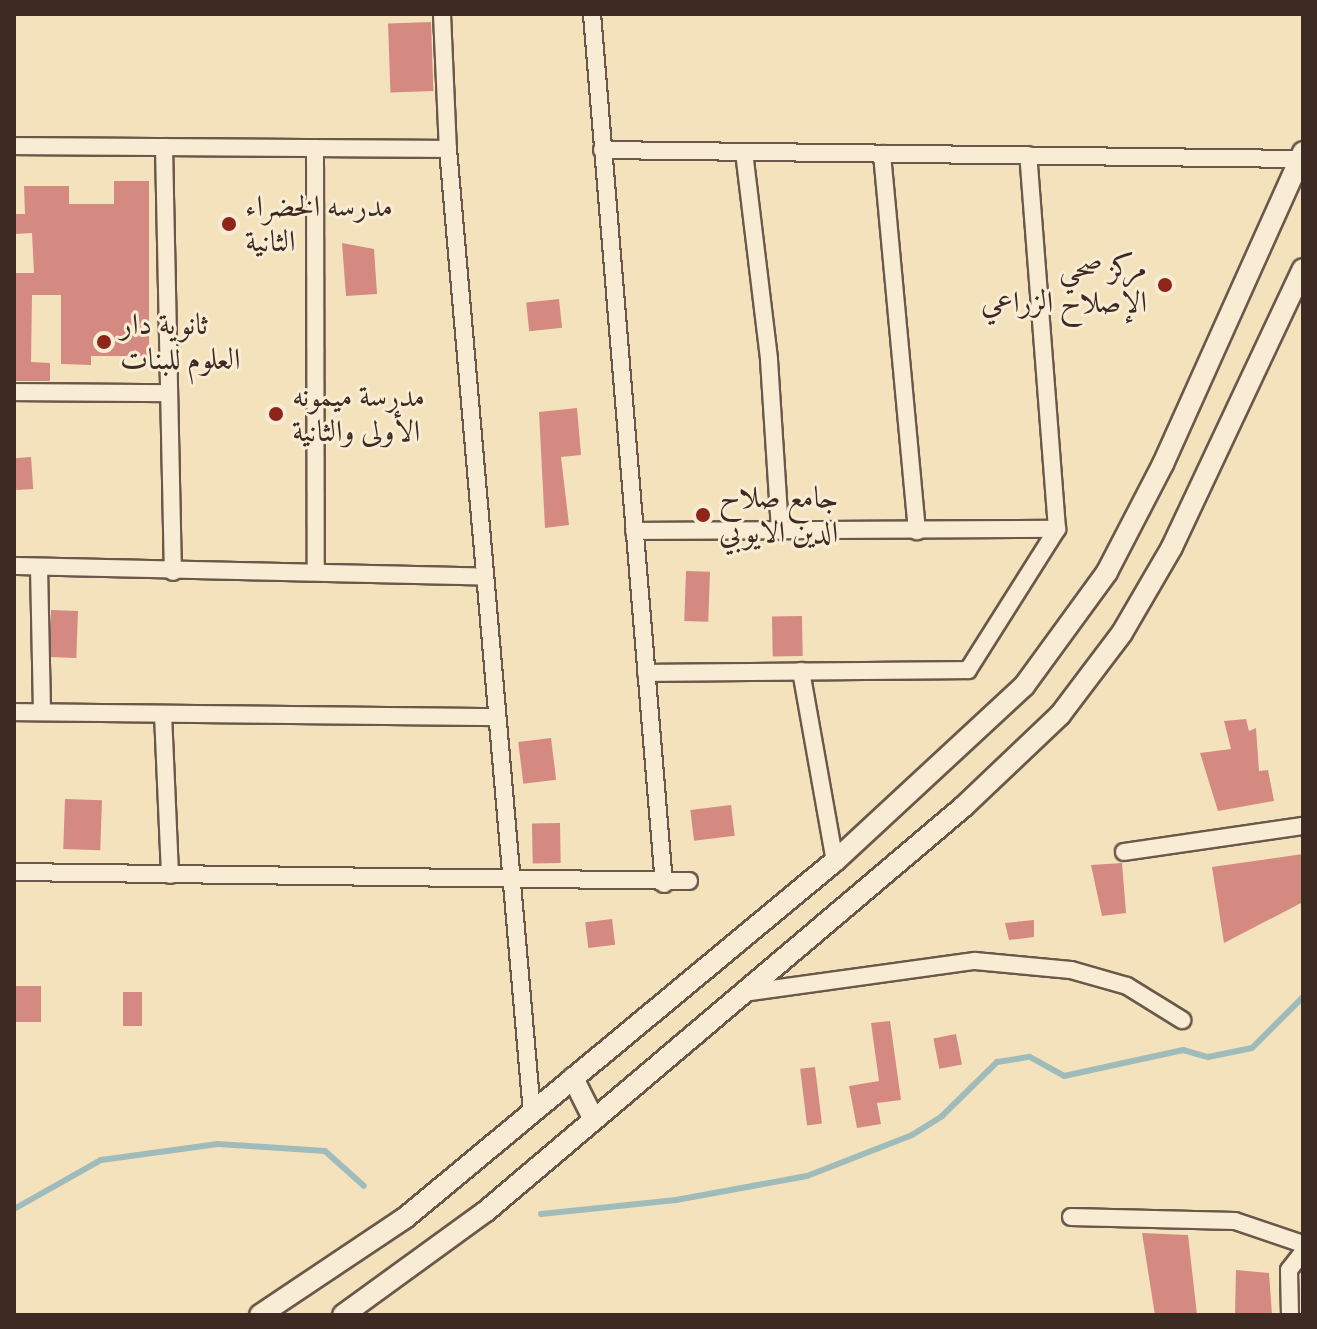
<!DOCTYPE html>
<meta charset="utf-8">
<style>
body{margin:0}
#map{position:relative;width:1317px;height:1329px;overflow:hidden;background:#f4e2bd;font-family:"IM FELL French Canon",Amiri,serif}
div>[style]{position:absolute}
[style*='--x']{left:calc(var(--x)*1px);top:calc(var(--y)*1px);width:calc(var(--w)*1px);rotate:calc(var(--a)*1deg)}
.stream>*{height:6px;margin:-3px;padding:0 3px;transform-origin:3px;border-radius:3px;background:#9fbcbb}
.building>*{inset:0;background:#d48a81;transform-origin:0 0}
.roads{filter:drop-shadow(2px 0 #6b584a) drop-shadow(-2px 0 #6b584a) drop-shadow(0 2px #6b584a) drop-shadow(0 -2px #6b584a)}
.minor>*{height:16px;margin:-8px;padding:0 8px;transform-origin:8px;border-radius:8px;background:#f8ecd4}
.tertiary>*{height:20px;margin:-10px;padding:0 10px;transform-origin:10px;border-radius:10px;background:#f8ecd4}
.dots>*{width:22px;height:22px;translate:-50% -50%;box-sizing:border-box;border:4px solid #f8ecd4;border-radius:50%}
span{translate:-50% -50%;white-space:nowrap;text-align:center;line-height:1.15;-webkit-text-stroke:6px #f8ecd4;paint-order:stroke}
.poi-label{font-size:30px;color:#3d2a23}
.left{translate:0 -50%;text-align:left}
.right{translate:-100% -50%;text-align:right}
.frame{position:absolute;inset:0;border:16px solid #3d2a23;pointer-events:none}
</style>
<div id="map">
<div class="stream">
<i style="--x:14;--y:1209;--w:100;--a:-29.4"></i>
<i style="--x:101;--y:1160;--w:118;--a:-7.8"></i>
<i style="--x:218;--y:1144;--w:107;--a:3.7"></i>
<i style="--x:325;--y:1151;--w:52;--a:41.9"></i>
<i style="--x:541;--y:1214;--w:136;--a:-5.9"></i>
<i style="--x:676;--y:1200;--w:133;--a:-10.4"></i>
<i style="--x:807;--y:1176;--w:113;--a:-21.3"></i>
<i style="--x:912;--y:1135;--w:36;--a:-32"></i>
<i style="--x:942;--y:1116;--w:77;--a:-44.5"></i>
<i style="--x:997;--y:1062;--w:33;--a:-9"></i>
<i style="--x:1030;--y:1057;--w:39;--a:29"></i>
<i style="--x:1064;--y:1076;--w:122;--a:-12.3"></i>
<i style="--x:1183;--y:1050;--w:26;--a:16"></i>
<i style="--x:1208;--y:1057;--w:45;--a:-11.6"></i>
<i style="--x:1252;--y:1048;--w:72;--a:-45"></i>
</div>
<div class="building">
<i style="left:431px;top:22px;width:69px;height:43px;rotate:88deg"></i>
<i style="clip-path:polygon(114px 181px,149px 181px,149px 356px,91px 356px,91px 365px,61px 364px,61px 295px,32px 295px,31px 362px,50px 363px,50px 381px,14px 381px,14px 273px,34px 273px,32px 233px,14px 234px,14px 214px,25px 214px,24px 186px,69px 186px,69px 204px,114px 204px)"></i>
<i style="clip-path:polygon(342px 243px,374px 249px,377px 294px,346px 296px)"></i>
<i style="left:559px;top:299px;width:29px;height:33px;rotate:84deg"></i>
<i style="clip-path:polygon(577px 408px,581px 455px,561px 457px,569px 525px,545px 528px,539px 412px)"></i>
<i style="left:31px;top:457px;width:32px;height:17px;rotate:86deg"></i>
<i style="left:686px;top:571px;width:24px;height:50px;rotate:2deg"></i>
<i style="left:51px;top:610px;width:27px;height:47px;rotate:2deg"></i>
<i style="left:802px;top:616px;width:40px;height:30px;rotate:89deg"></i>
<i style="clip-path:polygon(1246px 719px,1249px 731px,1256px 728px,1259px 771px,1268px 770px,1274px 801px,1218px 811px,1200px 753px,1231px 749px,1224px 721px)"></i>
<i style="left:551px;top:738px;width:42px;height:33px;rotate:83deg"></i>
<i style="left:65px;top:799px;width:37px;height:50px;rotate:2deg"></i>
<i style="left:731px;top:805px;width:31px;height:41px;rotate:83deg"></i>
<i style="left:560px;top:823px;width:40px;height:28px;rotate:89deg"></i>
<i style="clip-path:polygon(1303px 854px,1303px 902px,1224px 943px,1212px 867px)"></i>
<i style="clip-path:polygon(1122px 863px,1126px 913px,1102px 916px,1091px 865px)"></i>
<i style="left:612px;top:919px;width:26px;height:27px;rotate:83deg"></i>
<i style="clip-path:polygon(1034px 920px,1034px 937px,1009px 940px,1005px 923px)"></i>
<i style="left:14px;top:986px;width:27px;height:36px"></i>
<i style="left:123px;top:992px;width:19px;height:34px"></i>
<i style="clip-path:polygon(890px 1021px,901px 1100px,877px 1103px,881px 1124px,857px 1128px,849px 1086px,879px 1081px,871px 1023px)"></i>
<i style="left:956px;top:1034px;width:31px;height:23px;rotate:79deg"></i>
<i style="left:815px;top:1067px;width:57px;height:15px;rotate:83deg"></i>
<i style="clip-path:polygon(1142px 1233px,1188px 1235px,1197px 1315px,1155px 1315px)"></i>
<i style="clip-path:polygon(1236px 1270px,1269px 1273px,1272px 1315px,1235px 1315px)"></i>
</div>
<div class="roads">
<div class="minor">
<i style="--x:442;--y:14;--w:135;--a:87.5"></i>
<i style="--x:448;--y:149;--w:968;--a:85.02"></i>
<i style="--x:592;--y:14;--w:873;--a:85.27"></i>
<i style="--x:14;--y:146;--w:434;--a:0.4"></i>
<i style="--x:164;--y:147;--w:425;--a:88.8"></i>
<i style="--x:315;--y:148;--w:424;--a:89.9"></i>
<i style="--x:602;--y:150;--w:698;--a:0.74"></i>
<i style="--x:744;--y:152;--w:209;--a:83.1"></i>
<i style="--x:769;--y:360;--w:171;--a:86.3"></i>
<i style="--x:882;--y:154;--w:379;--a:84.7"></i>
<i style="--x:14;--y:392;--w:155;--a:0.4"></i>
<i style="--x:634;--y:531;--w:423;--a:-0.3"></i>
<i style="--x:14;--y:566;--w:471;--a:1.3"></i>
<i style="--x:39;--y:567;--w:145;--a:88.8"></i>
<i style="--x:801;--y:671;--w:193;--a:79.9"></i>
<i style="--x:646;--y:673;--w:322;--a:-0.5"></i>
<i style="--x:968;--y:670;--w:167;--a:-57.7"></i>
<i style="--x:1057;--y:529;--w:375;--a:-94.4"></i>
<i style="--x:14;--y:712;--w:483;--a:0.6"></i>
<i style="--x:163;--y:714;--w:161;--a:87.5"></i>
<i style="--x:1124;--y:852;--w:181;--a:-8.3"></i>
<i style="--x:14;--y:872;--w:675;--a:0.76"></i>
<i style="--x:743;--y:993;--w:234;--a:-7.9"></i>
<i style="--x:975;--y:961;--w:96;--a:5.4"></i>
<i style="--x:1071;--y:970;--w:58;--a:15.9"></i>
<i style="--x:1127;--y:986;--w:65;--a:31.7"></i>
<i style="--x:1071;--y:1217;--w:164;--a:1.4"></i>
<i style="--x:1235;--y:1221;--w:72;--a:18.7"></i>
<i style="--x:1290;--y:1315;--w:45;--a:-91.3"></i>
<i style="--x:1289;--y:1270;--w:23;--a:-52"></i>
</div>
<div class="tertiary">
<i style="--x:573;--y:1078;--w:45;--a:63.4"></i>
<i style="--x:260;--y:1315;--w:174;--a:-33.8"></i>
<i style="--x:405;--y:1218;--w:559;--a:-39.7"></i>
<i style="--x:835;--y:861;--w:258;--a:-42.8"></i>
<i style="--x:1024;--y:686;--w:141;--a:-53.9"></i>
<i style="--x:1107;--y:572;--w:122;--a:-62.6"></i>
<i style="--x:1163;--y:464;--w:342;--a:-65.8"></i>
<i style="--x:343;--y:1315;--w:175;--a:-36"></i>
<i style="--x:485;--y:1212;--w:627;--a:-40.27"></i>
<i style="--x:963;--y:807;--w:134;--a:-43.5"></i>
<i style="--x:1060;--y:715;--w:103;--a:-52.9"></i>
<i style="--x:1122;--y:633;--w:99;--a:-59.8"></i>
<i style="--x:1172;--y:547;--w:307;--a:-64.8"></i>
</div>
</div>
<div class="dots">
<i style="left:229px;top:224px;background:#8f2418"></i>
<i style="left:1165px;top:285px;background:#8f2418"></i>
<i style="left:104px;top:342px;background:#8f2418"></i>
<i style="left:276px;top:414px;background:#8f2418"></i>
<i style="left:703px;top:515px;background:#8f2418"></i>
</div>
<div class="poi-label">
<span class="left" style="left:245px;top:224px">مدرسه الخضراء<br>الثانية</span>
<span class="right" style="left:1147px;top:285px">مركز صحي<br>الإصلاح الزراعي</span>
<span class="left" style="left:120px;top:342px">ثانوية دار<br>العلوم للبنات</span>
<span class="left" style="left:292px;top:414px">مدرسة ميمونه<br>الأولى والثانية</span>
<span class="left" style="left:719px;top:515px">جامع صلاح<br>الدين الايوبي</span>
</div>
<div class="frame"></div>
</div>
